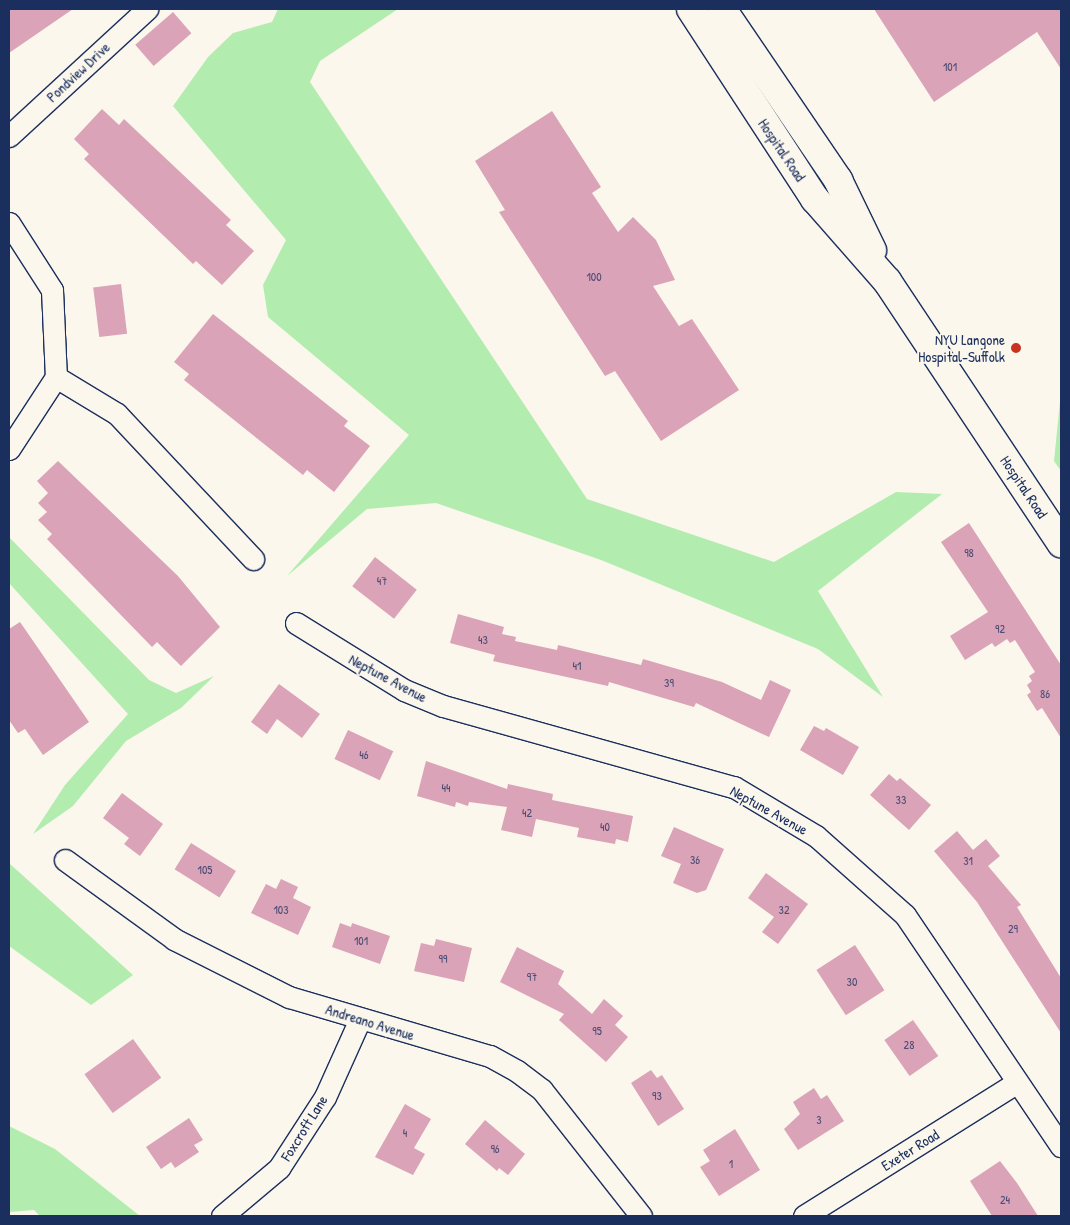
<!DOCTYPE html>
<style>
body{margin:0}
#map{position:relative;width:1070px;height:1225px;overflow:hidden;background:#fbf7ec;font-family:"Patrick Hand",sans-serif}
div>[style]{position:absolute}
[style*='--x']{left:calc(var(--x)*1px);top:calc(var(--y)*1px);width:calc(var(--w)*1px);rotate:calc(var(--a)*1deg)}
.green>*{inset:0;background:#b3ecaf}
.building>*{inset:0;background:#daa3b8;transform-origin:0 0}
.roads{filter:drop-shadow(1px 0 #1b2f5e) drop-shadow(-1px 0 #1b2f5e) drop-shadow(0 1px #1b2f5e) drop-shadow(0 -1px #1b2f5e)}
.minor>*{height:21px;margin:-10.5px;padding:0 10.5px;transform-origin:10.5px;border-radius:10.5px;background:#fbf7ec}
.tertiary>*{height:28px;margin:-14px;padding:0 14px;transform-origin:14px;border-radius:14px;background:#fbf7ec}
.dots>*{width:14px;height:14px;translate:-50% -50%;box-sizing:border-box;border:2px solid #fbf7ec;border-radius:50%}
span{translate:-50% -50%;white-space:nowrap;text-align:center;line-height:1.15;-webkit-text-stroke:4px #fbf7ec;paint-order:stroke}
.number-label{font-size:12px;color:#4b4c74}
.number-label span{-webkit-text-stroke-width:0}
.street-label{font-size:15px;color:#1b2f5e}
.poi-label{font-size:15px;color:#1b2f5e}
.right{translate:-100% -50%;text-align:right}
.frame{position:absolute;inset:0;border:10px solid #1b2f5e;pointer-events:none}
</style>
<div id="map">
<div class="green">
<i style="clip-path:polygon(278px 9px,398px 9px,320px 61px,310px 82px,587px 499px,774px 562px,896px 492px,942px 494px,818px 591px,883px 697px,818px 649px,601px 560px,436px 503px,367px 509px,287px 576px,409px 435px,268px 317px,263px 285px,286px 240px,173px 106px,208px 57px,233px 33px,272px 22px)"></i>
<i style="clip-path:polygon(1061px 392px,1061px 471px,1054px 461px)"></i>
<i style="clip-path:polygon(9px 537px,149px 680px,176px 693px,214px 676px,181px 708px,126px 741px,73px 806px,33px 834px,65px 785px,128px 714px,9px 583px)"></i>
<i style="clip-path:polygon(9px 863px,133px 975px,91px 1005px,9px 946px)"></i>
<i style="clip-path:polygon(9px 1126px,55px 1149px,140px 1216px,40px 1216px,34px 1210px,9px 1212px)"></i>
</div>
<div class="building">
<i style="clip-path:polygon(9px 9px,73px 9px,9px 53px)"></i>
<i style="clip-path:polygon(874px 9px,1061px 9px,1061px 69px,1037px 32px,934px 102px)"></i>
<i style="left:173px;top:12px;width:28px;height:50px;rotate:49deg"></i>
<i style="clip-path:polygon(102px 109px,119px 125px,124px 119px,231px 220px,226px 225px,254px 251px,222px 285px,196px 261px,193px 264px,84px 159px,89px 154px,74px 139px)"></i>
<i style="clip-path:polygon(552px 111px,601px 187px,592px 193px,618px 232px,633px 217px,656px 240px,675px 280px,653px 286px,679px 326px,692px 319px,739px 390px,661px 441px,615px 371px,605px 376px,499px 212px,505px 210px,475px 161px)"></i>
<i style="left:121px;top:284px;width:50px;height:28px;rotate:83deg"></i>
<i style="clip-path:polygon(213px 314px,348px 421px,344px 426px,370px 446px,334px 492px,307px 470px,303px 475px,184px 380px,189px 374px,174px 362px)"></i>
<i style="clip-path:polygon(58px 461px,178px 576px,220px 627px,181px 666px,157px 642px,152px 647px,47px 539px,52px 534px,38px 520px,47px 512px,38px 503px,48px 493px,37px 481px)"></i>
<i style="clip-path:polygon(969px 523px,1061px 665px,1061px 738px,1042px 708px,1037px 711px,1027px 695px,1031px 692px,1027px 685px,1032px 681px,1029px 676px,1035px 672px,1015px 640px,1010px 643px,1007px 639px,995px 647px,992px 643px,965px 660px,950px 636px,988px 612px,941px 542px)"></i>
<i style="left:375px;top:557px;width:53px;height:37px;rotate:38deg"></i>
<i style="clip-path:polygon(458px 614px,504px 627px,502px 634px,516px 637px,515px 641px,557px 650px,558px 645px,641px 665px,643px 659px,722px 682px,761px 700px,770px 680px,791px 690px,769px 737px,696px 703px,694px 707px,609px 682px,608px 686px,493px 661px,495px 655px,450px 643px)"></i>
<i style="clip-path:polygon(20px 622px,89px 722px,43px 755px,25px 729px,18px 733px,9px 720px,9px 629px)"></i>
<i style="clip-path:polygon(279px 684px,320px 714px,302px 738px,277px 719px,267px 734px,251px 722px)"></i>
<i style="clip-path:polygon(814px 726px,824px 731px,826px 728px,859px 747px,843px 775px,800px 750px)"></i>
<i style="left:348px;top:730px;width:50px;height:32px;rotate:25deg"></i>
<i style="clip-path:polygon(426px 761px,507px 789px,508px 784px,553px 794px,552px 800px,633px 816px,628px 842px,616px 839px,615px 844px,577px 837px,579px 828px,536px 819px,532px 837px,501px 830px,507px 807px,469px 802px,468px 806px,456px 802px,455px 807px,417px 796px)"></i>
<i style="clip-path:polygon(889px 774px,897px 781px,900px 778px,931px 805px,909px 830px,870px 795px)"></i>
<i style="clip-path:polygon(122px 793px,163px 824px,140px 856px,124px 844px,129px 838px,103px 818px)"></i>
<i style="clip-path:polygon(674px 827px,724px 849px,706px 890px,697px 893px,673px 883px,681px 864px,661px 856px)"></i>
<i style="clip-path:polygon(957px 831px,973px 850px,986px 839px,1000px 856px,988px 866px,1021px 905px,1017px 907px,1061px 978px,1061px 1033px,977px 902px,934px 851px)"></i>
<i style="left:191px;top:843px;width:53px;height:31px;rotate:32deg"></i>
<i style="clip-path:polygon(766px 873px,808px 904px,778px 944px,762px 932px,774px 917px,748px 898px)"></i>
<i style="clip-path:polygon(281px 879px,298px 887px,293px 898px,311px 907px,298px 935px,251px 913px,266px 884px,276px 889px)"></i>
<i style="clip-path:polygon(340px 923px,351px 927px,352px 923px,390px 936px,380px 964px,332px 947px)"></i>
<i style="clip-path:polygon(436px 939px,472px 948px,464px 982px,414px 971px,421px 943px,434px 946px)"></i>
<i style="left:855px;top:945px;width:54px;height:46px;rotate:57deg"></i>
<i style="clip-path:polygon(517px 947px,564px 971px,558px 984px,592px 1014px,604px 999px,623px 1016px,615px 1025px,628px 1037px,606px 1062px,559px 1020px,564px 1014px,500px 982px)"></i>
<i style="left:913px;top:1020px;width:44px;height:35px;rotate:55deg"></i>
<i style="left:133px;top:1039px;width:48px;height:60px;rotate:54deg"></i>
<i style="clip-path:polygon(651px 1070px,657px 1078px,662px 1075px,684px 1109px,658px 1126px,631px 1083px)"></i>
<i style="clip-path:polygon(814px 1088px,821px 1099px,827px 1095px,844px 1121px,798px 1150px,784px 1129px,800px 1114px,793px 1102px)"></i>
<i style="clip-path:polygon(405px 1104px,431px 1119px,414px 1148px,425px 1154px,413px 1175px,375px 1157px)"></i>
<i style="clip-path:polygon(189px 1118px,203px 1140px,194px 1145px,199px 1152px,175px 1168px,171px 1162px,161px 1169px,146px 1147px)"></i>
<i style="clip-path:polygon(485px 1120px,525px 1154px,508px 1175px,499px 1168px,497px 1171px,465px 1144px)"></i>
<i style="clip-path:polygon(735px 1129px,760px 1170px,719px 1196px,700px 1167px,710px 1161px,703px 1150px)"></i>
<i style="clip-path:polygon(1000px 1161px,1017px 1183px,1038px 1216px,992px 1216px,970px 1181px)"></i>
</div>
<div class="roads">
<div class="minor">
<i style="--x:9;--y:136;--w:188;--a:-42.6"></i>
<i style="--x:9;--y:223;--w:80;--a:57.3"></i>
<i style="--x:52;--y:290;--w:87;--a:87.4"></i>
<i style="--x:56;--y:377;--w:86;--a:123.1"></i>
<i style="--x:56;--y:377;--w:71;--a:31.2"></i>
<i style="--x:117;--y:414;--w:199;--a:46.8"></i>
<i style="--x:296;--y:623;--w:127;--a:31.8"></i>
<i style="--x:404;--y:690;--w:42;--a:22.3"></i>
<i style="--x:443;--y:706;--w:302;--a:15.6"></i>
<i style="--x:734;--y:787;--w:96;--a:30.9"></i>
<i style="--x:816;--y:836;--w:119;--a:41.6"></i>
<i style="--x:905;--y:915;--w:279;--a:56"></i>
<i style="--x:65;--y:860;--w:135;--a:35.9"></i>
<i style="--x:174;--y:939;--w:129;--a:26.8"></i>
<i style="--x:289;--y:997;--w:209;--a:16.4"></i>
<i style="--x:490;--y:1056;--w:31;--a:29"></i>
<i style="--x:517;--y:1071;--w:31;--a:37"></i>
<i style="--x:542;--y:1090;--w:160;--a:51.8"></i>
<i style="--x:222;--y:1216;--w:75;--a:-40.1"></i>
<i style="--x:279;--y:1168;--w:85;--a:-57.1"></i>
<i style="--x:325;--y:1097;--w:85;--a:-65.8"></i>
<i style="--x:804;--y:1216;--w:250;--a:-32.1"></i>
</div>
<div class="tertiary">
<i style="--x:691;--y:9;--w:227;--a:56.9"></i>
<i style="--x:815;--y:199;--w:109;--a:48.7"></i>
<i style="--x:887;--y:281;--w:315;--a:56.4"></i>
<i style="--x:722;--y:9;--w:207;--a:55.8"></i>
<i style="--x:838;--y:180;--w:78;--a:64.1"></i>
</div>
</div>
<div class="dots">
<i style="left:1016px;top:348px;background:#c8321e"></i>
</div>
<div class="number-label">
<span style="left:950px;top:67px">101</span>
<span style="left:594px;top:277px">100</span>
<span style="left:969px;top:553px">98</span>
<span style="left:382px;top:581px">47</span>
<span style="left:1000px;top:629px">92</span>
<span style="left:483px;top:640px">43</span>
<span style="left:577px;top:666px">41</span>
<span style="left:669px;top:683px">39</span>
<span style="left:1045px;top:694px">86</span>
<span style="left:364px;top:755px">46</span>
<span style="left:446px;top:788px">44</span>
<span style="left:901px;top:800px">33</span>
<span style="left:527px;top:813px">42</span>
<span style="left:605px;top:827px">40</span>
<span style="left:695px;top:860px">36</span>
<span style="left:968px;top:861px">31</span>
<span style="left:205px;top:870px">105</span>
<span style="left:281px;top:910px">103</span>
<span style="left:784px;top:910px">32</span>
<span style="left:1013px;top:929px">29</span>
<span style="left:361px;top:941px">101</span>
<span style="left:443px;top:959px">99</span>
<span style="left:532px;top:977px">97</span>
<span style="left:852px;top:982px">30</span>
<span style="left:597px;top:1031px">95</span>
<span style="left:909px;top:1045px">28</span>
<span style="left:657px;top:1096px">93</span>
<span style="left:819px;top:1120px">3</span>
<span style="left:405px;top:1133px">4</span>
<span style="left:495px;top:1149px">96</span>
<span style="left:731px;top:1164px">1</span>
<span style="left:1005px;top:1200px">24</span>
</div>
<div class="street-label">
<span style="left:78px;top:72px;rotate:-43deg">Pondview Drive</span>
<span style="left:782px;top:150px;rotate:56deg">Hospital Road</span>
<span style="left:1024px;top:487px;rotate:56deg">Hospital Road</span>
<span style="left:388px;top:678px;rotate:28deg">Neptune Avenue</span>
<span style="left:769px;top:810px;rotate:29deg">Neptune Avenue</span>
<span style="left:370px;top:1022px;rotate:17deg">Andreano Avenue</span>
<span style="left:304px;top:1128px;rotate:-58deg">Foxcroft Lane</span>
<span style="left:910px;top:1150px;rotate:-32deg">Exeter Road</span>
</div>
<div class="poi-label">
<span class="right" style="left:1005px;top:348px">NYU Langone<br>Hospital-Suffolk</span>
</div>
<div class="frame"></div>
</div>
